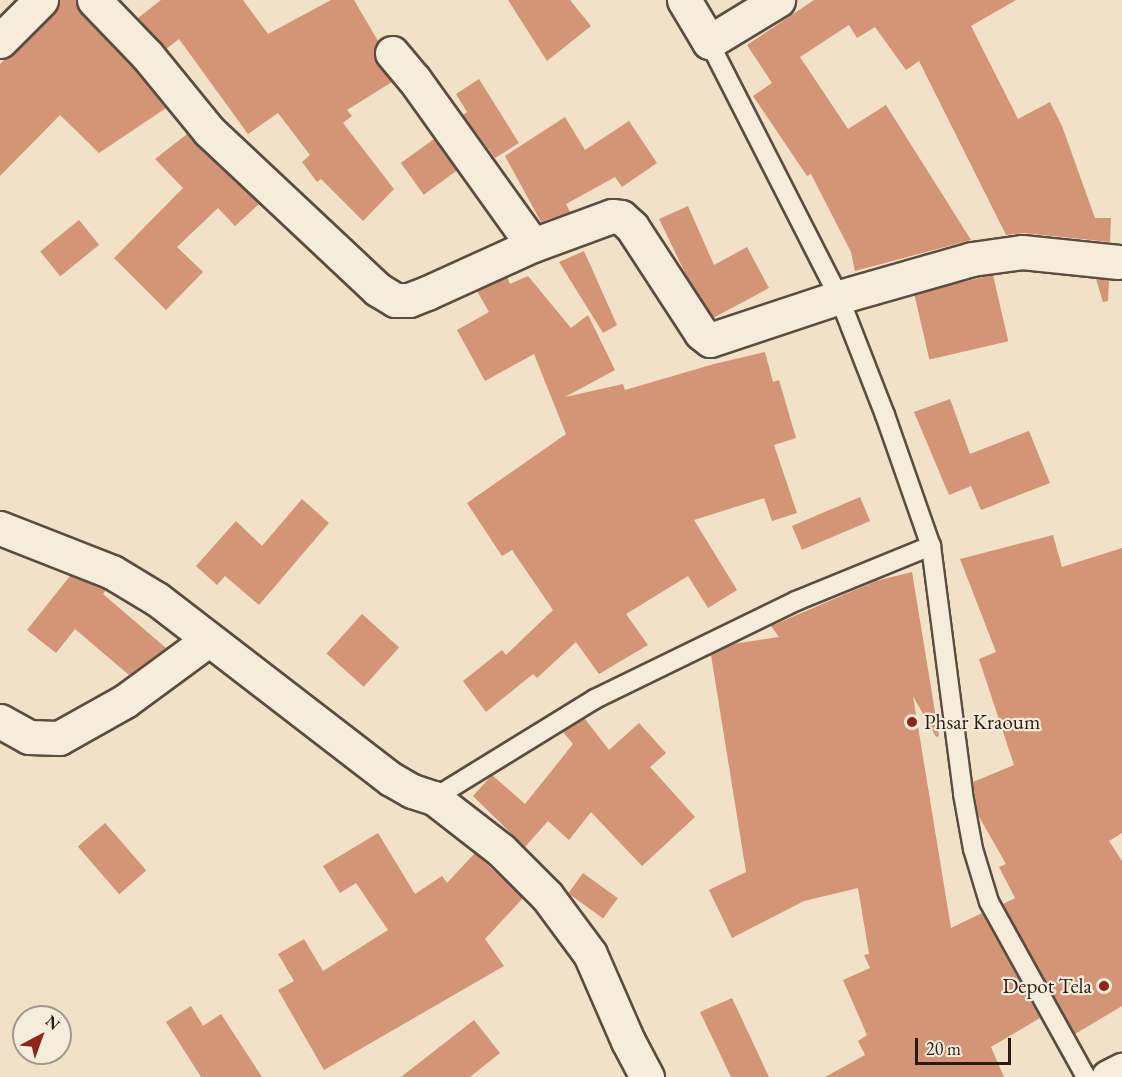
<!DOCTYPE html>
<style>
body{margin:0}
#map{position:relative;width:1122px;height:1077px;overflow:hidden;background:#f0e1c7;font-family:"EB Garamond",serif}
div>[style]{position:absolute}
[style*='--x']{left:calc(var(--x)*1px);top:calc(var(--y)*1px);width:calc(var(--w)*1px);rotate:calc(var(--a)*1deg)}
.building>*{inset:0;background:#d39576;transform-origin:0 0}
.roads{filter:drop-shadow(2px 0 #5b4c40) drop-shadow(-2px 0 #5b4c40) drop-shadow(0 2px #5b4c40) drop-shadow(0 -2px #5b4c40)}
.lane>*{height:18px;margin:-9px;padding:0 9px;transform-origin:9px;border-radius:9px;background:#f5ecdb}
.street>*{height:33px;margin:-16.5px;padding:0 16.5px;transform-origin:16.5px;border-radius:16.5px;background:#f5ecdb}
.secondary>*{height:33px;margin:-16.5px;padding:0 16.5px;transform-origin:16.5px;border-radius:16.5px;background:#f5ecdb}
.dots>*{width:16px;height:16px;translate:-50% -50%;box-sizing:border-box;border:3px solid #f5ecdb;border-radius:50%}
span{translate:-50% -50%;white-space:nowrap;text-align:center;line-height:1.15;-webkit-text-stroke:4.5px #f5ecdb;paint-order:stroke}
.poi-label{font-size:21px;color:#291b13}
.left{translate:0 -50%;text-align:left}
.right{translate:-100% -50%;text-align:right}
.north{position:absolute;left:12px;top:1005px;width:60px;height:60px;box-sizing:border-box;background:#f5ecdb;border:2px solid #a3988b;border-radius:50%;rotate:41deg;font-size:16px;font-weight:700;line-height:24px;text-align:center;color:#291b13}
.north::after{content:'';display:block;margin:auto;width:21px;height:27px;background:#8f2418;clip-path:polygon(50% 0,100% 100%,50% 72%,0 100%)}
.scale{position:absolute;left:915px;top:1038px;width:96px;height:27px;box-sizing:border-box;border:3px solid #291b13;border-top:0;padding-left:8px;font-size:18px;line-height:21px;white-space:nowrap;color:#291b13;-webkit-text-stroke:4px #f5ecdb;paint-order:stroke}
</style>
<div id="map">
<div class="building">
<i style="clip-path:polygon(59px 0,76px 0,81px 13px,133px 67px,166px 108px,99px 153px,60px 115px,0 176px,0 64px,54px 13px)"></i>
<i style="clip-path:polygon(161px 0,243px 0,268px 34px,331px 0,354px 0,378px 41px,374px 57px,392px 82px,347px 110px,352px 116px,343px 123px,394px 189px,363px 221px,321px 179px,317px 182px,302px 162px,310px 155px,278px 113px,248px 134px,179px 39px,166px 49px,138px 18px)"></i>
<i style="clip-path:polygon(508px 0,570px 0,591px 26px,547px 61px)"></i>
<i style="clip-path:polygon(814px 0,1016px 0,971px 26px,1018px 119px,1050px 102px,1062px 126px,1095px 218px,1111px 218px,1110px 242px,1024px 233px,1006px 235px,919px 61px,906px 70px,875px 27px,857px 38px,849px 25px,800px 57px,848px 129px,886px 105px,971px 240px,855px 271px,851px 252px,811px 174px,807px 176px,753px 96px,772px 83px,747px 45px)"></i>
<i style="clip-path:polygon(479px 79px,519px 143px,495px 158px,463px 115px,467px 112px,456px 94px)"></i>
<i style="clip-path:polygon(565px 117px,585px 150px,629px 121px,657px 163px,622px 187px,615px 177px,566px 204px,570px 212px,541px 222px,505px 156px)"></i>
<i style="clip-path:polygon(187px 134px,259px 204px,235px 226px,218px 208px,177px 247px,203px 272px,166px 310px,114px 258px,183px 188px,155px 159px)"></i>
<i style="left:434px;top:139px;width:39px;height:41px;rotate:54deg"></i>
<i style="clip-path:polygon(688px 206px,714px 265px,747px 247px,769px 288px,713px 318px,687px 277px,659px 219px)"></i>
<i style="left:79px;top:220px;width:32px;height:50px;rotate:51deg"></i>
<i style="clip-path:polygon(584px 251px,617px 325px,603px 333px,559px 262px)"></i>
<i style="left:993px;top:275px;width:68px;height:81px;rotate:77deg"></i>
<i style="clip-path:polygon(528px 276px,571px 328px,588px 315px,615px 370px,565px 397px,623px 384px,625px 390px,714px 364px,765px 352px,773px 382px,779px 380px,796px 438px,774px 445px,797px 513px,772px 521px,764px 498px,694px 520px,737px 590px,708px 608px,688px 576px,626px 614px,648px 645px,599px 674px,576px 642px,537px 678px,533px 674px,486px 712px,463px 681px,502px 650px,506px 655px,553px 610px,512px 550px,502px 556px,467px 503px,566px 434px,534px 354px,485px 381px,457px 330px,489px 312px,477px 291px,507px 277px,510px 284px)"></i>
<i style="clip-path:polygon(1096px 279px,1109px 280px,1108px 301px,1103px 302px)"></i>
<i style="clip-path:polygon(950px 399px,970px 454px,1029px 431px,1050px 483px,981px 510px,971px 486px,949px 495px,914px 412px)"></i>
<i style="left:860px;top:497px;width:26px;height:74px;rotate:67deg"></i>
<i style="clip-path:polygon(302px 499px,329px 523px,259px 605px,225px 576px,217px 585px,196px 566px,236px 521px,262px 546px)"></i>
<i style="clip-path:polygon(1053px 535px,1062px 567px,1122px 548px,1122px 833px,1109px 841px,1122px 861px,1122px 1006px,1075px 1034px,1003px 904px,1015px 898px,999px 867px,1006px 864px,978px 815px,973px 782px,1014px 765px,979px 659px,996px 652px,960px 559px)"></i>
<i style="clip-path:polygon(912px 572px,939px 736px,936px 737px,913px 696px,951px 928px,982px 913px,1040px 1018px,991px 1047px,1004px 1077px,825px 1077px,865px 1055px,858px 1041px,867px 1035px,843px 980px,870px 968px,864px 955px,869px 954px,858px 888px,804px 901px,732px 938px,709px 890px,746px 872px,711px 655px,733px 644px,779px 637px,771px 626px,876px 581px)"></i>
<i style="clip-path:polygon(70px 576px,106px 590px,103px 594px,166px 648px,129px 675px,75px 629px,56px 653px,27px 630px)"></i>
<i style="left:362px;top:614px;width:50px;height:53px;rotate:42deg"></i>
<i style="clip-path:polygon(585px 719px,609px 750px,639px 723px,666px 753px,650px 767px,695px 817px,642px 866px,591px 812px,569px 840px,548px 821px,525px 847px,473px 796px,492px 775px,525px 804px,573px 744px,563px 732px)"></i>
<i style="left:105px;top:823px;width:63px;height:36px;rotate:49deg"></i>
<i style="clip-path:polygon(378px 833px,415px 894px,442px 876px,447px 883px,475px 853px,523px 898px,485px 939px,504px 966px,324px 1070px,278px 990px,294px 981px,278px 954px,304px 939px,323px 971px,388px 930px,356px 883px,340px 893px,323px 866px)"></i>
<i style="left:583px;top:873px;width:43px;height:25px;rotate:36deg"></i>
<i style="clip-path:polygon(732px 998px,769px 1077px,731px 1077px,700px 1012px)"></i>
<i style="clip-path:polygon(191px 1006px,203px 1026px,221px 1014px,262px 1077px,201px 1077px,166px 1022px)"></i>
<i style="clip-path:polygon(474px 1020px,500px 1053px,470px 1077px,401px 1077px)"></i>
</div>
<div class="roads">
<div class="lane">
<i style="--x:709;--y:42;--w:286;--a:63"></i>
<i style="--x:839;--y:297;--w:127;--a:68.7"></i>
<i style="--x:885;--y:415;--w:139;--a:70.7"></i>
<i style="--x:931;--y:546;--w:250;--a:82.6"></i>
<i style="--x:963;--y:794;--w:56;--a:79.7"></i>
<i style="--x:973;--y:849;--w:55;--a:73.2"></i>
<i style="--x:989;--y:902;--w:200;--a:61"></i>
<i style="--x:434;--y:798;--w:189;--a:-31.6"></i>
<i style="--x:595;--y:699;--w:224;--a:-26"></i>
<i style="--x:796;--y:601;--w:146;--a:-22.2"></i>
</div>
<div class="street">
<i style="--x:94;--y:0;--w:76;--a:46.1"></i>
<i style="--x:147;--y:55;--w:98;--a:50.8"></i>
<i style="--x:209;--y:131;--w:231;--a:43.2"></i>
<i style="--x:377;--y:289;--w:21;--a:31"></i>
<i style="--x:395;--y:300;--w:14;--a:0"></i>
<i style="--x:409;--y:300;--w:19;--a:-21"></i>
<i style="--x:427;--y:293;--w:116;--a:-24.4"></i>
<i style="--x:533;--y:245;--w:84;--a:-20.2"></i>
<i style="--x:612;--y:216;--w:9;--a:6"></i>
<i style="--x:621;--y:217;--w:15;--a:42"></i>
<i style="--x:632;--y:227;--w:126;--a:56.9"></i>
<i style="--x:701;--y:333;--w:11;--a:38"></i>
<i style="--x:710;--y:340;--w:136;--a:-18.4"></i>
<i style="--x:839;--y:297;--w:138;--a:-15.9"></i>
<i style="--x:972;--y:259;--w:50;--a:-8"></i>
<i style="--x:1022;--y:252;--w:97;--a:5.9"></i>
<i style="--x:684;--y:0;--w:49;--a:59.2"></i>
<i style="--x:709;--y:42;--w:81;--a:-31.3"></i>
<i style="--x:0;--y:41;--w:58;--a:-45"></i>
<i style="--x:392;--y:53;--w:34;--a:50"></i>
<i style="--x:414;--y:79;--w:204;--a:54.4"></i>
<i style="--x:0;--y:528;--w:120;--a:21.4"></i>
<i style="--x:112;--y:572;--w:52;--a:31"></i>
<i style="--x:157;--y:599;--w:295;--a:37.6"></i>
<i style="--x:391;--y:779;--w:24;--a:30"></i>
<i style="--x:412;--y:791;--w:23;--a:18"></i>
<i style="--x:434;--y:798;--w:85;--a:37.8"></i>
<i style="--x:501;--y:850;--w:65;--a:45"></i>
<i style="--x:547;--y:896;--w:72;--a:53.4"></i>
<i style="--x:590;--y:954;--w:95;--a:66.4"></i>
<i style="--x:628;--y:1041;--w:41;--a:62.2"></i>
<i style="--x:0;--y:721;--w:33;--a:29"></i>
<i style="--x:29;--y:737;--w:30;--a:2"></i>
<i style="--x:59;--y:738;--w:76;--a:-29.3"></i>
<i style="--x:125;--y:701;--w:103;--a:-36.3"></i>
</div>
<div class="secondary">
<i style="--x:1108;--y:1077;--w:16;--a:-27"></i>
</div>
</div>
<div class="dots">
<i style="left:912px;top:722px;background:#8f2418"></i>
<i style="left:1104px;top:986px;background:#8f2418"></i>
</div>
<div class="poi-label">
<span class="left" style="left:924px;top:722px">Phsar Kraoum</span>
<span class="right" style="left:1092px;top:986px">Depot Tela</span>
</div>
<div class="north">N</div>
<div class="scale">20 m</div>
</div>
